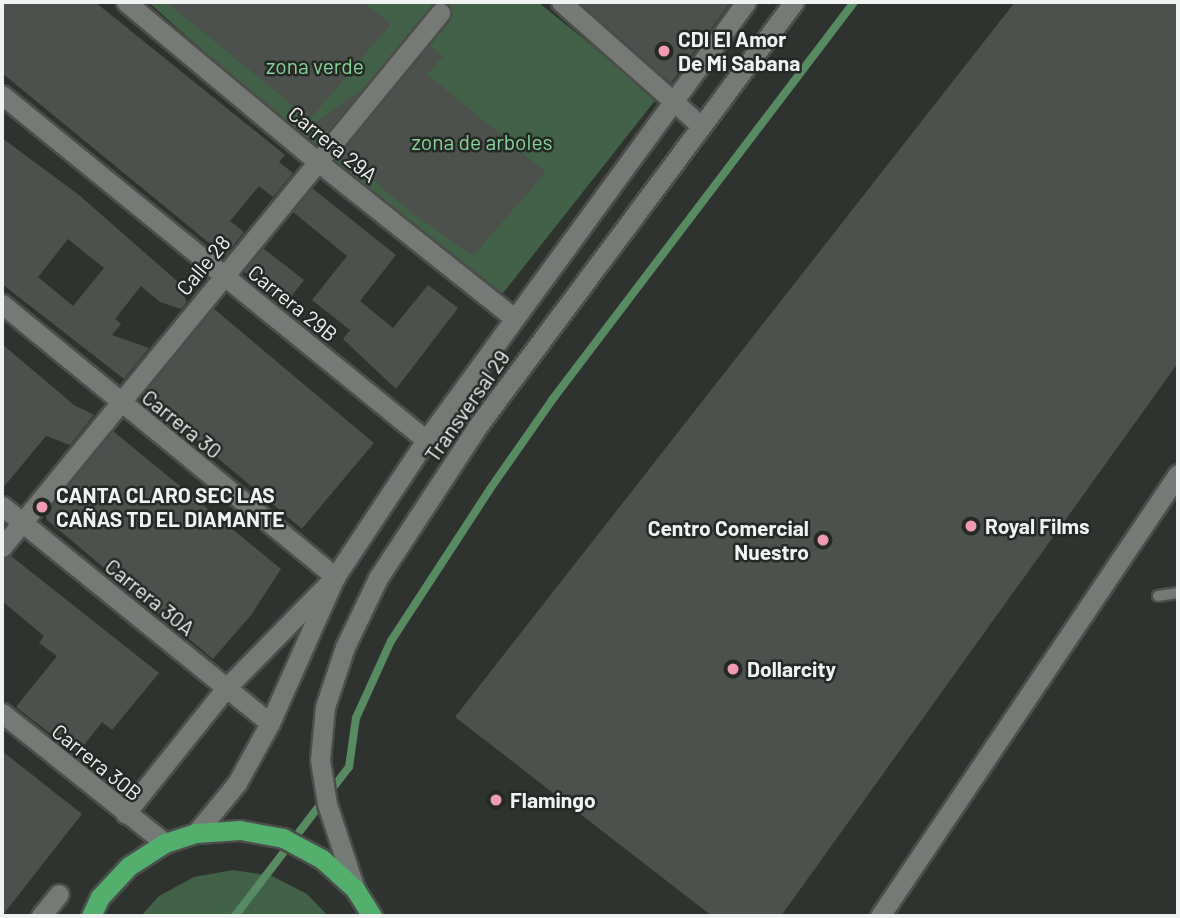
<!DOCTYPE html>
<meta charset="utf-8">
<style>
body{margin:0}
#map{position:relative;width:1180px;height:918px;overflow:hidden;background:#2f332f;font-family:Barlow,sans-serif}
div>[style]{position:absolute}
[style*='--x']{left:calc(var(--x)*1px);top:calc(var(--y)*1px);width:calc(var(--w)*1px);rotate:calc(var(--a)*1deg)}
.green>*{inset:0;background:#416247}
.stream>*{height:8px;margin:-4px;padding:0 4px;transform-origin:4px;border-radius:4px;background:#578b62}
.building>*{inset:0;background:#4c514d;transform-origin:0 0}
.roads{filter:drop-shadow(2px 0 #4b4e4b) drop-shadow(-2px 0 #4b4e4b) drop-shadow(0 2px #4b4e4b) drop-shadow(0 -2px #4b4e4b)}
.service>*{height:10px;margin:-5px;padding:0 5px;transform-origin:5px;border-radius:5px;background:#757a76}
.minor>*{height:19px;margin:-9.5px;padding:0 9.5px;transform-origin:9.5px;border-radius:9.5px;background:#757a76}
.tertiary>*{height:19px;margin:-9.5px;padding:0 9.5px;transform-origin:9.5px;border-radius:9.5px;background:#757a76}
.secondary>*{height:19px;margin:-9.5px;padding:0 9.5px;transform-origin:9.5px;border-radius:9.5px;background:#757a76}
.trunk>*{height:19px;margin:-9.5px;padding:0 9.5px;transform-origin:9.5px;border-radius:9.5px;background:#52af6c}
.dots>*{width:19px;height:19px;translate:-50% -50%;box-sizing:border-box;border:4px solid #252925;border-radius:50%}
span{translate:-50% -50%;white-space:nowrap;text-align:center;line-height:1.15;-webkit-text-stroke:5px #252925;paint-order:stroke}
.poi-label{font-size:21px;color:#f0f3f1;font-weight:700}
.left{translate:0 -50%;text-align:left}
.right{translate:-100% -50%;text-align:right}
.park-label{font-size:21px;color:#88d498}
.street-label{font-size:21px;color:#f0f3f1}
.frame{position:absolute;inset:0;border:4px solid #f0f3f1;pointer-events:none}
</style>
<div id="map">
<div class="green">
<i style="clip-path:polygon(148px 2px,538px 2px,657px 98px,500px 297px,322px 156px)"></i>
<i style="clip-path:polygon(233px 870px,272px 876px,307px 894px,328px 916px,141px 916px,159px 896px,194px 877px)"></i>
</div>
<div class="stream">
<i style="--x:235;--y:916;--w:188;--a:-52.6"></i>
<i style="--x:349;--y:767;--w:49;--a:-81.9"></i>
<i style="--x:356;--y:718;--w:85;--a:-65.6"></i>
<i style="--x:391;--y:641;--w:181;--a:-56.9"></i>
<i style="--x:490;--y:489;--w:108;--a:-55.1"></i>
<i style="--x:552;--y:400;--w:500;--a:-52.8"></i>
</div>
<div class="building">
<i style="clip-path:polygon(2px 2px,95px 2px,285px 155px,279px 162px,293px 173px,273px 197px,259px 186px,230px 221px,244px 232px,225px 256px,2px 73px)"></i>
<i style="clip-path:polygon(166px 2px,363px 2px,391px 24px,310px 119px)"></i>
<i style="clip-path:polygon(579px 2px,731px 2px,671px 83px)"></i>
<i style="clip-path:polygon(1015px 2px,1178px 2px,1178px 363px,781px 916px,712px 916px,455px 717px)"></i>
<i style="clip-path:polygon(429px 45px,443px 57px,427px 74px,546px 172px,473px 256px,409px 211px,360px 168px,355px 173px,338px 157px)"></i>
<i style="clip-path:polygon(362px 89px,326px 133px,315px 123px)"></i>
<i style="clip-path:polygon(evenodd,2px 138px,79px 195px,177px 281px,187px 302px,181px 309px,160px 302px,141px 286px,115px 319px,121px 324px,112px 335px,149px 348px,124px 379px,2px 284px,2px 138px,68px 239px,104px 268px,73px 306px,38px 277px,68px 239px)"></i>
<i style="clip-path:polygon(312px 188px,396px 255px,360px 301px,393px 328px,428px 285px,458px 308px,396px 389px,343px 339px,350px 330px,312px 300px,347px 256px,293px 212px)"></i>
<i style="left:263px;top:248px;width:52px;height:30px;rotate:38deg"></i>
<i style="left:213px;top:308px;width:210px;height:112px;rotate:40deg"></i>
<i style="clip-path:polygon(2px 344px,74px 405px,94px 415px,70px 445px,46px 436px,2px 489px)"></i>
<i style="clip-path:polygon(113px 431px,281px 569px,251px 615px,213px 659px,47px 520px,45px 514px)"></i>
<i style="clip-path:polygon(11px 556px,159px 673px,112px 730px,102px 722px,77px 754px,16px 707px,57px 656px,39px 643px,44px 636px,2px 601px,2px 559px)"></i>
<i style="clip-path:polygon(2px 751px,82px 814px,2px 916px)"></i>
</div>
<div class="roads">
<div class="service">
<i style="--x:1158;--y:596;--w:20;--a:-9"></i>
</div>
<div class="minor">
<i style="--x:126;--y:2;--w:250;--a:39.8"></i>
<i style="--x:318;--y:162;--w:249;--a:38.5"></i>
<i style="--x:2;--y:95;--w:547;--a:39.13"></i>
<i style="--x:2;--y:304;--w:431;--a:39.3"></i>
<i style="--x:335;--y:577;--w:156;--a:134.5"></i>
<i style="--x:226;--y:688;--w:161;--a:128.7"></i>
<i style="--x:2;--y:506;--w:345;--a:39"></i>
<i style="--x:2;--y:547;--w:691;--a:-50.64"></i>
<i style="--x:2;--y:713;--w:208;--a:38.6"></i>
<i style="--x:41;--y:916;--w:28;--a:-51"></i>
<i style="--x:880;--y:916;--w:533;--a:-56.01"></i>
</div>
<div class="tertiary">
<i style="--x:561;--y:2;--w:186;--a:41.5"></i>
</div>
<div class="secondary">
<i style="--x:196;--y:833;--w:65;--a:-50.6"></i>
<i style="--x:237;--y:783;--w:68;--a:-61.2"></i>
<i style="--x:270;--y:723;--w:160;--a:-66"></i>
<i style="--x:335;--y:577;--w:164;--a:-56.4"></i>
<i style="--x:426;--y:440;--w:542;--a:-53.85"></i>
<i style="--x:355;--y:889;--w:89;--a:-108.2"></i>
<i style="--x:327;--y:804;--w:45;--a:-99"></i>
<i style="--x:320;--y:760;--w:53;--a:-84.6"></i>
<i style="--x:325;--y:707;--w:63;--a:-71.6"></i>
<i style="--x:345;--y:647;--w:76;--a:-64.4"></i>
<i style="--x:378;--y:578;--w:181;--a:-56.7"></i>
<i style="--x:477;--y:427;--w:530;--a:-53.28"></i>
</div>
<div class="trunk">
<i style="--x:91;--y:916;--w:21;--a:-65"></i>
<i style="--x:100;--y:897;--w:42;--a:-46.9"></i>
<i style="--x:129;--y:866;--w:43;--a:-32.6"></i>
<i style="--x:165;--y:843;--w:33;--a:-18"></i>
<i style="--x:196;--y:833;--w:44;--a:-3.9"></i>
<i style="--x:240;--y:830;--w:44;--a:10.5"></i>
<i style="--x:283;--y:838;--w:44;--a:28.3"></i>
<i style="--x:322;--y:859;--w:45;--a:42.3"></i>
<i style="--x:355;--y:889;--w:32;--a:58"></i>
</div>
</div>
<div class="dots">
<i style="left:664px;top:51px;background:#f09ab5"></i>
<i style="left:42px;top:507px;background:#f09ab5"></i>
<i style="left:971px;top:526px;background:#f09ab5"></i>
<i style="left:823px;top:540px;background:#f09ab5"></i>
<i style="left:733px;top:669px;background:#f09ab5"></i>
<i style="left:496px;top:800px;background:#f09ab5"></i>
</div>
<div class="poi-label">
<span class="left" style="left:678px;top:51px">CDI El Amor<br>De Mi Sabana</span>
<span class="left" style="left:56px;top:507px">CANTA CLARO SEC LAS<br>CAÑAS TD EL DIAMANTE</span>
<span class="left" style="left:985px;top:526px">Royal Films</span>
<span class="right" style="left:809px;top:540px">Centro Comercial<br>Nuestro</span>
<span class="left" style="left:747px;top:669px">Dollarcity</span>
<span class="left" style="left:510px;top:800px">Flamingo</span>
</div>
<div class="park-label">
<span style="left:315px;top:66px">zona verde</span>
<span style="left:482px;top:142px">zona de arboles</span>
</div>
<div class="street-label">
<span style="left:333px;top:144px;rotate:39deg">Carrera 29A</span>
<span style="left:203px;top:265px;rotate:-50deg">Calle 28</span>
<span style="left:293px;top:303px;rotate:39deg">Carrera 29B</span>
<span style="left:467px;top:406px;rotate:-55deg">Transversal 29</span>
<span style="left:182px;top:424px;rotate:39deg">Carrera 30</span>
<span style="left:150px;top:597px;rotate:39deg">Carrera 30A</span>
<span style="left:97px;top:762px;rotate:39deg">Carrera 30B</span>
</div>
<div class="frame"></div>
</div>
